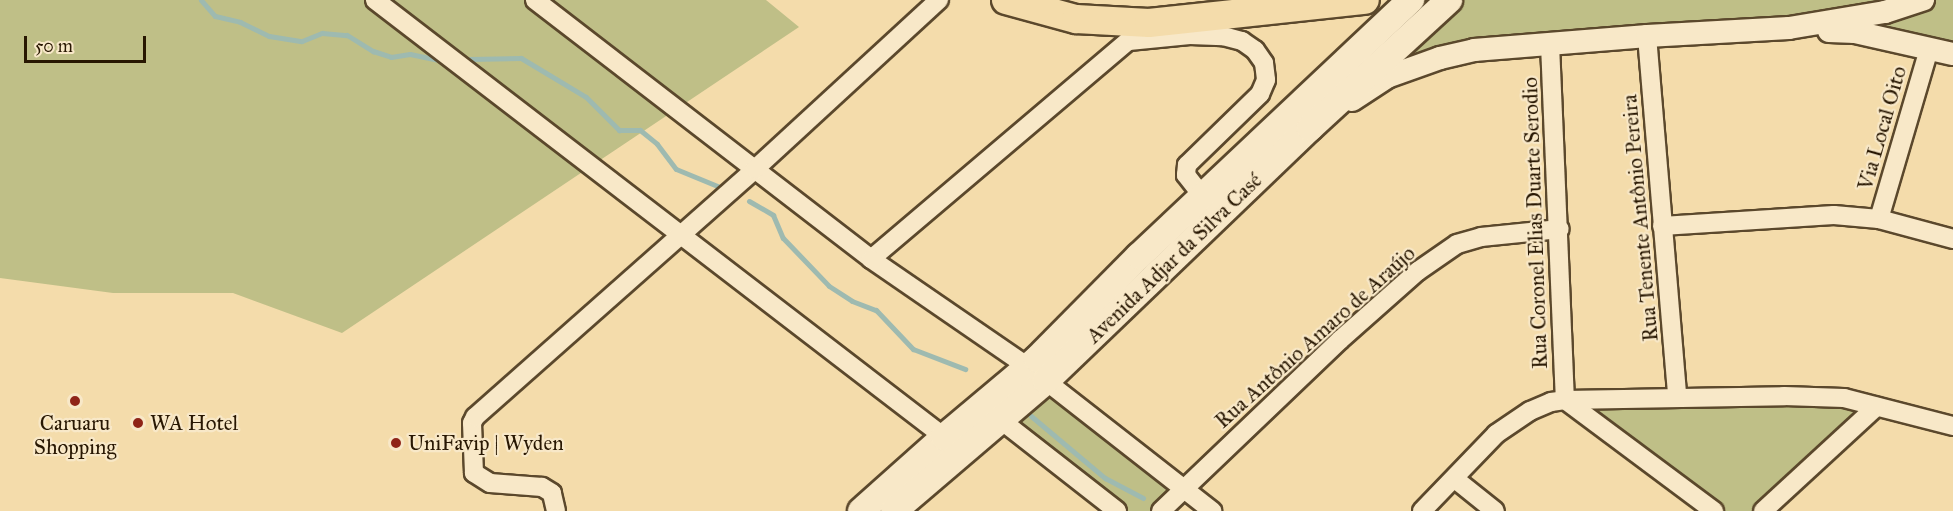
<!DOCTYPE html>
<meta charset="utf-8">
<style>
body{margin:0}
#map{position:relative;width:1953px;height:511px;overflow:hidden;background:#f4dcab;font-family:"IM FELL Great Primer",serif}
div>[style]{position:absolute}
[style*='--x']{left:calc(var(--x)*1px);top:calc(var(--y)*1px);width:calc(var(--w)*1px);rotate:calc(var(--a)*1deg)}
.green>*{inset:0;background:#bfbf87}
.stream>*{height:5px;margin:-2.5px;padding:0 2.5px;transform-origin:2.5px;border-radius:2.5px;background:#9ebab0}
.roads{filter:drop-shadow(2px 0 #5b482c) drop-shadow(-2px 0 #5b482c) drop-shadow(0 2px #5b482c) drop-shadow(0 -2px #5b482c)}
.minor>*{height:18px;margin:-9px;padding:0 9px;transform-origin:9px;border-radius:9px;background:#f8e8c8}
.tertiary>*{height:22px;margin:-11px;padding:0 11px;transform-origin:11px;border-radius:11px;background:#f8e8c8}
.secondary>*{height:26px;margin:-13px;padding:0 13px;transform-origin:13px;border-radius:13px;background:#f8e8c8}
.primary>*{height:28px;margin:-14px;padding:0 14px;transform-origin:14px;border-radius:14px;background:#f4dcab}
.dots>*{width:16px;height:16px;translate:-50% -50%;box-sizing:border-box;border:3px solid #f8e8c8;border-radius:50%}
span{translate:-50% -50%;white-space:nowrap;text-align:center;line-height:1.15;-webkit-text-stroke:4.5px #f8e8c8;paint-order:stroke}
.street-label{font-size:21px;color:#281702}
.poi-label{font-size:21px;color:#281702}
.left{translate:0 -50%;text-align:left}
.scale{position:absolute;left:24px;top:36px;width:122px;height:27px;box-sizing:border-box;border:3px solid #281702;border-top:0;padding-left:8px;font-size:18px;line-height:21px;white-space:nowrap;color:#281702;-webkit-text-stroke:4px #f8e8c8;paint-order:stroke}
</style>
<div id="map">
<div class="green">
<i style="clip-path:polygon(0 0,766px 0,799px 27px,342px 333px,233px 293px,113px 293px,0 278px)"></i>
<i style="clip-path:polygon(1451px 0,1953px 0,1953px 54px,1855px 32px,1543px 44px,1387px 77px)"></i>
<i style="clip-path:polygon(1047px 386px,1174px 488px,1151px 511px,1128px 511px,1011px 420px)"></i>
<i style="clip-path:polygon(1787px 399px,1864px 409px,1753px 511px,1725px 511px,1576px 404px)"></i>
</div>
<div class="stream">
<i style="--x:201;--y:0;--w:21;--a:49"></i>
<i style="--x:215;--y:16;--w:26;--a:13"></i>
<i style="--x:240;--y:22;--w:32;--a:26"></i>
<i style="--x:269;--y:36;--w:33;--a:9"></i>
<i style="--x:302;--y:41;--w:22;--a:-22"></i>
<i style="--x:322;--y:33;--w:25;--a:5"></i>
<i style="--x:347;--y:35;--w:31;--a:32"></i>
<i style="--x:373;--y:51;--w:19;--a:18"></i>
<i style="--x:391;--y:57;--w:19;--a:-9"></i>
<i style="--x:410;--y:54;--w:33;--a:12"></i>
<i style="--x:470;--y:59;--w:51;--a:-1.1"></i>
<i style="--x:521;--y:58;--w:76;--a:31"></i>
<i style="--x:586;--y:97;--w:47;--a:45"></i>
<i style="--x:619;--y:130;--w:21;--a:0"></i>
<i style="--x:640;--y:130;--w:22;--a:39"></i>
<i style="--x:657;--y:144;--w:31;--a:53"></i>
<i style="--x:676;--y:169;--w:50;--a:22.4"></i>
<i style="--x:749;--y:201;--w:28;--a:30"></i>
<i style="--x:773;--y:215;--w:25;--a:67"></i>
<i style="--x:783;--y:238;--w:66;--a:46.2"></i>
<i style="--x:829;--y:286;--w:27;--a:33"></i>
<i style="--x:852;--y:301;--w:26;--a:21"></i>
<i style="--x:876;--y:310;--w:54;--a:46.5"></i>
<i style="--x:913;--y:349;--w:56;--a:21"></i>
<i style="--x:1031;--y:416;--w:97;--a:40"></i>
<i style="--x:1105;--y:478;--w:43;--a:27.8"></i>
</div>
<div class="roads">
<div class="minor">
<i style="--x:375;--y:0;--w:717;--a:37.52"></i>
<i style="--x:535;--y:0;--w:424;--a:37.6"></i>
<i style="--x:871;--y:259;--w:365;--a:-40.3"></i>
<i style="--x:1647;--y:36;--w:362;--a:85.2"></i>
<i style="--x:1129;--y:41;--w:61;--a:-5.6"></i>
<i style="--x:1190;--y:35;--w:33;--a:2"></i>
<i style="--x:1223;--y:36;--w:20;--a:15"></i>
<i style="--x:1242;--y:41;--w:16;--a:35"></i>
<i style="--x:1255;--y:50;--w:16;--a:55"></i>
<i style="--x:1264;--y:63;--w:17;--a:83"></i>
<i style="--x:1266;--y:80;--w:15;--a:113"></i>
<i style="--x:1260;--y:94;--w:102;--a:135.8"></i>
<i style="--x:1187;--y:165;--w:10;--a:96"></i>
<i style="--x:1186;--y:175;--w:28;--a:52"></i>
<i style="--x:1550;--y:44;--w:356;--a:87.6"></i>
<i style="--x:1565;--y:400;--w:186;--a:36.7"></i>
<i style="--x:1879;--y:219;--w:177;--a:-73.6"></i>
<i style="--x:1662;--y:226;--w:172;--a:-3.7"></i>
<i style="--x:1834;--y:215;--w:45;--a:5.1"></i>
<i style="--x:1879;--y:219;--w:77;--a:15.1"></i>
<i style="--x:871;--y:259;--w:191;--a:34.5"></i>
<i style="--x:1028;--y:367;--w:234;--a:38"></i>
<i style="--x:1002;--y:421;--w:146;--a:38"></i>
<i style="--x:1455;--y:479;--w:51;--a:38.7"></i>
<i style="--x:556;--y:511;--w:18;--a:-103"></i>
<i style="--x:552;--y:493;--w:12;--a:-149"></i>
<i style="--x:542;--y:487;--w:52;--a:-175.6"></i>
<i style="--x:490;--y:483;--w:19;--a:-148"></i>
<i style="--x:474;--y:473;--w:50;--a:-92.3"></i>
<i style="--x:472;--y:423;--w:7;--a:-63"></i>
<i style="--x:475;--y:417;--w:374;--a:-41.5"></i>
<i style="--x:755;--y:169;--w:250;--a:-42.6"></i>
<i style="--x:1161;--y:511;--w:248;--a:-43.7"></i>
<i style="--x:1340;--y:340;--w:104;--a:-41.5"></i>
<i style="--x:1418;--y:271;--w:47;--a:-34.7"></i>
<i style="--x:1457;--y:244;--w:25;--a:-16"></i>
<i style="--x:1481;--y:237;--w:79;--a:-5.8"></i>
<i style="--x:1422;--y:511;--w:107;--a:-46.1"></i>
<i style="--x:1496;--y:434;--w:41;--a:-34.1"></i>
<i style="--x:1530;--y:411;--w:23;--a:-23"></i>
<i style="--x:1551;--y:402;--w:14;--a:-8"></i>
<i style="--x:1565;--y:400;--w:219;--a:-1"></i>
<i style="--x:1784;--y:396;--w:60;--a:1.9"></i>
<i style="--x:1844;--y:398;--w:113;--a:14.4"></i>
<i style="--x:1763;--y:511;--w:154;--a:-42.6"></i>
</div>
<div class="tertiary">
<i style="--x:1829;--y:31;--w:26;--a:2"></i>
<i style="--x:1855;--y:32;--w:100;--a:12.7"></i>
<i style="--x:1352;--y:100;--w:42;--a:-33.3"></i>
<i style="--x:1387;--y:77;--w:56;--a:-19.7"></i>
<i style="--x:1440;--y:58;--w:35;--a:-13"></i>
<i style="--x:1474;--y:50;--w:174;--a:-4.6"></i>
<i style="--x:1647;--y:36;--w:142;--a:-3.2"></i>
<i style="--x:1789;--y:28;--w:97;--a:-9.5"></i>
<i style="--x:1885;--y:12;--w:40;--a:-18"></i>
</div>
<div class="secondary">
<i style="--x:861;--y:511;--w:111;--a:-41.7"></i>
<i style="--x:944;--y:437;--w:121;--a:-40"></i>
<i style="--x:1037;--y:359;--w:145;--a:-45.3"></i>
<i style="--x:1139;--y:256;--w:374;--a:-43.3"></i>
<i style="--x:894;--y:511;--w:200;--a:-40.5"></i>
<i style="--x:1046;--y:381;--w:366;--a:-43.8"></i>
<i style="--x:1310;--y:128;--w:189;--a:-42.6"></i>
</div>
<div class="primary">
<i style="--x:1006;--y:0;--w:73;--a:15.2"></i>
<i style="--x:1076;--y:19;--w:73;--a:3.1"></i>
<i style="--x:1149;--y:23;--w:217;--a:-6.1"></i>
</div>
</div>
<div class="dots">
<i style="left:75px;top:401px;background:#8f2418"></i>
<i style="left:138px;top:423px;background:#8f2418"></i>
<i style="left:396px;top:443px;background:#8f2418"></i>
</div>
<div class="street-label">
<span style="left:1882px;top:128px;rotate:-74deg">Via Local Oito</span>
<span style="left:1640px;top:218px;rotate:-95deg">Rua Tenente Antônio Pereira</span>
<span style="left:1535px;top:223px;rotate:-92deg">Rua Coronel Elias Duarte Serodio</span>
<span style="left:1174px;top:258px;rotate:-44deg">Avenida Adjar da Silva Casé</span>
<span style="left:1315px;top:337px;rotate:-42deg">Rua Antônio Amaro de Araújo</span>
</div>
<div class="poi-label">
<span style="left:75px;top:435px">Caruaru<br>Shopping</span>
<span class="left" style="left:150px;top:423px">WA Hotel</span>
<span class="left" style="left:408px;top:443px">UniFavip | Wyden</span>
</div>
<div class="scale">50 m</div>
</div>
